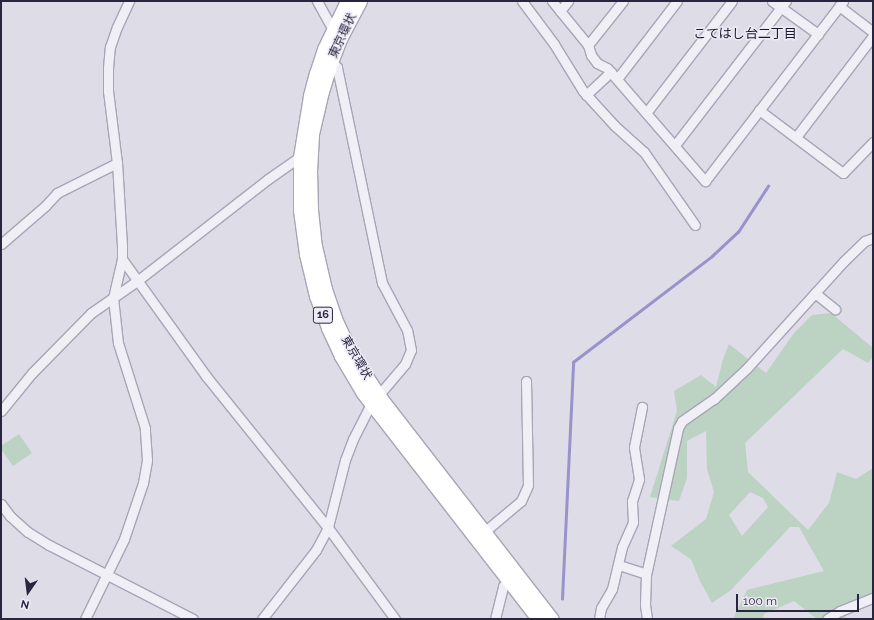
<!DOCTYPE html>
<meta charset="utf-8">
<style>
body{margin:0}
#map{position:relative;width:874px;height:620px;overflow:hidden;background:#dedce7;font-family:Raleway,"Noto Sans JP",sans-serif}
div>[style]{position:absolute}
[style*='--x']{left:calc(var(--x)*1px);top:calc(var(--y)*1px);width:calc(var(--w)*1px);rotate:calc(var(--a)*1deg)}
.green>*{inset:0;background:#bcd2c3}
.stream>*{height:2.5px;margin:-1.25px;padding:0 1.25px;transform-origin:1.25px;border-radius:1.25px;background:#9893cb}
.roads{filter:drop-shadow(1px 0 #a8a5b5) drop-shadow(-1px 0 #a8a5b5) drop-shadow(0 1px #a8a5b5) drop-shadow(0 -1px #a8a5b5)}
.minor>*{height:9px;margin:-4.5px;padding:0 4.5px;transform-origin:4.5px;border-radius:4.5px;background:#f0eff6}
.highway>*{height:13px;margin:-6.5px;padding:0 6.5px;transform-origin:6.5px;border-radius:6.5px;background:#fff}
span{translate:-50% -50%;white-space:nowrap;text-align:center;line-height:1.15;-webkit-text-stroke:3px #edebf5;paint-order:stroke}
.shield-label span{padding:1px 3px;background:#edebf5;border:1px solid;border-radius:3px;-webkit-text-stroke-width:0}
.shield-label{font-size:11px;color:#2a253f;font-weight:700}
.street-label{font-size:12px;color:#2a253f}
.neighbourhood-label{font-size:13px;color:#1c172f}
.frame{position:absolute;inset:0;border:2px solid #2a253f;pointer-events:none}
.north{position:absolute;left:8px;top:572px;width:40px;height:40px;-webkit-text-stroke:3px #edebf5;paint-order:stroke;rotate:194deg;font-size:11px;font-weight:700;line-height:16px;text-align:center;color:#2a253f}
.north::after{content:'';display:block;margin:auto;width:14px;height:18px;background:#2a253f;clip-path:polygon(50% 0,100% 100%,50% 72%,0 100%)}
.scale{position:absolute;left:736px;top:594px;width:123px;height:18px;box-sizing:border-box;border:2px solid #2a253f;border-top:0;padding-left:5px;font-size:12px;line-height:14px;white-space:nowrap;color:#2a253f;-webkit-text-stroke:3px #edebf5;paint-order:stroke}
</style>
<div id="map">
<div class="green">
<i style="clip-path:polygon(evenodd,831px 313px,873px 348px,873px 357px,868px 363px,843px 349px,745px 443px,748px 472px,808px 530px,829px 503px,837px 472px,856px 479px,873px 468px,873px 593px,869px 594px,843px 619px,817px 619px,794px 601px,764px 614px,763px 619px,733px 619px,747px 590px,824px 571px,799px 527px,790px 527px,731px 590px,712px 603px,700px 581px,691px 559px,671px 546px,706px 519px,714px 492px,707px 469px,706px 431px,687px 441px,687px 478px,679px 501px,650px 497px,677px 411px,674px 391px,701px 375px,716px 387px,723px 359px,729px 344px,766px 373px,794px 333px,812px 315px,831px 313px,750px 492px,763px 498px,768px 507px,742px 536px,729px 515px,750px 492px)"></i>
<i style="clip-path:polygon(19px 434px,32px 453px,13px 466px,1px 449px,1px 446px)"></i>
</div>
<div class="stream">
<i style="--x:562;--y:599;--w:237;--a:-87.3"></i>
<i style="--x:573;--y:362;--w:175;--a:-37.3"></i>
<i style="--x:712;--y:256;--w:35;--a:-43"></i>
<i style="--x:738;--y:232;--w:55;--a:-56.9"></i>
</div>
<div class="roads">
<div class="minor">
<i style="--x:317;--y:1;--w:33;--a:61"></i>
<i style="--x:522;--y:1;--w:54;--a:53.3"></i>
<i style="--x:554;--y:44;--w:55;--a:58.3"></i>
<i style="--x:583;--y:91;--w:47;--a:47.6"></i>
<i style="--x:615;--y:126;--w:39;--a:42"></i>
<i style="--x:644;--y:152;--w:89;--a:55.1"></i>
<i style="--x:552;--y:1;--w:57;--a:50.7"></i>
<i style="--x:588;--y:45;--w:10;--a:73"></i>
<i style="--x:591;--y:55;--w:10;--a:53"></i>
<i style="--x:597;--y:63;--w:11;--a:27"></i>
<i style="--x:607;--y:68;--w:150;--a:49.1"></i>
<i style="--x:705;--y:181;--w:227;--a:-52.5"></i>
<i style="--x:772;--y:1;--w:57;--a:35.7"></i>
<i style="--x:839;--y:6;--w:43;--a:37.4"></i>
<i style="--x:560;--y:11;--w:13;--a:-51"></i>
<i style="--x:588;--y:45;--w:56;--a:-51.5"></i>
<i style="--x:617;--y:79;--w:98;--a:-52.4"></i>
<i style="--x:586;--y:95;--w:34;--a:-43"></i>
<i style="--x:759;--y:110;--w:105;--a:36.9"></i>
<i style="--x:843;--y:173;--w:43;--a:-45.9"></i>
<i style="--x:646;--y:113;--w:141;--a:-52.5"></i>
<i style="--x:796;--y:137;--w:127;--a:-52.7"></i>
<i style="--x:675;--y:145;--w:182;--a:-52.4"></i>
<i style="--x:1;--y:244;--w:58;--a:-40.8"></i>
<i style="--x:45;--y:206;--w:18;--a:-47"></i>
<i style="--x:57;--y:193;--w:67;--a:-26.6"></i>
<i style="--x:122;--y:259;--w:144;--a:54.3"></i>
<i style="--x:206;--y:376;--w:191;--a:51.2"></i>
<i style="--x:326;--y:525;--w:117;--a:53.7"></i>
<i style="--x:815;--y:293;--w:26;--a:39"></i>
<i style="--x:1;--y:411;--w:49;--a:-50.8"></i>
<i style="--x:32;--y:373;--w:84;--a:-45.5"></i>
<i style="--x:91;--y:313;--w:56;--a:-34.8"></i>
<i style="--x:137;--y:281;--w:166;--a:-37.9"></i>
<i style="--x:268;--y:179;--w:39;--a:-35"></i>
<i style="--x:1;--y:504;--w:15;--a:53"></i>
<i style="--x:10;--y:516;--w:24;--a:42"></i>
<i style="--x:28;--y:532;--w:25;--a:32"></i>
<i style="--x:49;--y:545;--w:162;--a:27.2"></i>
<i style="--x:484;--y:532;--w:48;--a:-40"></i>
<i style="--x:521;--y:501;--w:17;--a:-66"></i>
<i style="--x:528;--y:485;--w:104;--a:-91.1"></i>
<i style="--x:619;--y:565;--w:28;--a:18"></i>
<i style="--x:85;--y:619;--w:89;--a:-64"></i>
<i style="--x:124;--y:539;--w:59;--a:-71.3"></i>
<i style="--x:143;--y:483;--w:23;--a:-80"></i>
<i style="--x:147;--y:460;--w:32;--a:-94"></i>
<i style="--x:145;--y:428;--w:89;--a:-107.6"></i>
<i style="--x:118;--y:343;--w:45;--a:-96.3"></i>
<i style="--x:113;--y:298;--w:40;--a:-77"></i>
<i style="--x:122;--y:259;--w:13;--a:-90"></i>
<i style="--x:122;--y:246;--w:83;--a:-93.4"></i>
<i style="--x:117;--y:163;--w:73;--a:-97.1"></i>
<i style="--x:108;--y:91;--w:23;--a:-90"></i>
<i style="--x:108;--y:68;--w:21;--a:-85"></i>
<i style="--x:110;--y:47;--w:21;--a:-71"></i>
<i style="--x:117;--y:27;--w:29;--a:-65"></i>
<i style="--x:262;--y:619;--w:88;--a:-52"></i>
<i style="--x:316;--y:550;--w:26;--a:-62"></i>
<i style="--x:328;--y:527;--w:69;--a:-75.8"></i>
<i style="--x:345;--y:460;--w:22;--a:-69"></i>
<i style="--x:353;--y:439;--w:39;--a:-63"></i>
<i style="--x:371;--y:404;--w:52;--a:-49.6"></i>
<i style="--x:405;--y:364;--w:15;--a:-67"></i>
<i style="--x:411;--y:350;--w:20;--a:-101"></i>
<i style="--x:407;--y:330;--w:53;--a:-118"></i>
<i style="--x:382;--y:283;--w:221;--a:-101.8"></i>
<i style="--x:337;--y:67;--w:8;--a:-140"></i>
<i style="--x:495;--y:619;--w:34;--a:-76"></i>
<i style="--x:503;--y:586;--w:13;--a:-39"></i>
<i style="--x:599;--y:619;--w:11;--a:-80"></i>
<i style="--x:601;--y:608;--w:22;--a:-60"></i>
<i style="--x:612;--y:589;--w:43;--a:-76.6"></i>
<i style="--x:622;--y:547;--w:27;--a:-66"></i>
<i style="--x:633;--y:522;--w:21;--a:-93"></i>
<i style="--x:632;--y:501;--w:23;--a:-72"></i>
<i style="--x:639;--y:479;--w:32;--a:-99"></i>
<i style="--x:634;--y:447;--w:41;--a:-78.7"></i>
<i style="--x:647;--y:619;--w:15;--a:-98"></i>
<i style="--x:645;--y:604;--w:29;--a:-88"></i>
<i style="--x:646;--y:575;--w:150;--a:-77.7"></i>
<i style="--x:678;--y:428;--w:8;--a:-60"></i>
<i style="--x:682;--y:421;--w:39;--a:-35"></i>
<i style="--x:714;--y:399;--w:45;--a:-43.2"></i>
<i style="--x:747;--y:368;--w:144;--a:-47.8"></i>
<i style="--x:844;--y:261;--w:29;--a:-44"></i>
<i style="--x:865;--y:241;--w:9;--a:-21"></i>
<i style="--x:827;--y:619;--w:15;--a:-32"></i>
<i style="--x:840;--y:611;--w:35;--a:-22"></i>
</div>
<div class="highway">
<i style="--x:347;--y:1;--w:53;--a:115.6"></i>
<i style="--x:324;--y:49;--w:25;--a:108"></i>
<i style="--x:316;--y:73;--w:24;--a:105"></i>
<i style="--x:310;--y:96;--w:62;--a:99.3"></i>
<i style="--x:300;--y:157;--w:53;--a:90"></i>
<i style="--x:300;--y:210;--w:44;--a:82.2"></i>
<i style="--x:306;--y:254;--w:43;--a:76.6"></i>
<i style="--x:316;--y:296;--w:34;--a:69"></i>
<i style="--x:328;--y:328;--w:31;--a:65"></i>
<i style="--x:341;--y:356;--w:43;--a:59.3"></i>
<i style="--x:363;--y:393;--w:286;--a:52.2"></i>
<i style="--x:360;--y:1;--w:43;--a:117.8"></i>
<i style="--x:340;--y:39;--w:25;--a:111"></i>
<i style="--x:331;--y:62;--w:30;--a:107"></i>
<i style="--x:322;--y:91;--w:44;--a:103.1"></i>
<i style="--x:312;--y:134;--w:36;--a:93"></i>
<i style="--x:310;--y:170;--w:40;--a:88.6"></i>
<i style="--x:311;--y:210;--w:36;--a:84"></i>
<i style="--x:315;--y:246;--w:44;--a:76.9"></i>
<i style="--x:325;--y:289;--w:36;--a:71"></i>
<i style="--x:337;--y:323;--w:33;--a:65"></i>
<i style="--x:351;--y:353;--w:56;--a:56.6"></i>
<i style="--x:382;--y:400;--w:277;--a:52.2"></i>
</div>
</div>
<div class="shield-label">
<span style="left:323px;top:315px">16</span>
</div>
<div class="street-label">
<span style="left:343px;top:36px;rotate:-65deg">東京環状</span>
<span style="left:356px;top:358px;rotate:60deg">東京環状</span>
</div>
<div class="neighbourhood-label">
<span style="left:745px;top:34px">こてはし台二丁目</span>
</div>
<div class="frame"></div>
<div class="north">N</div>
<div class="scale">100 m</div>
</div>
